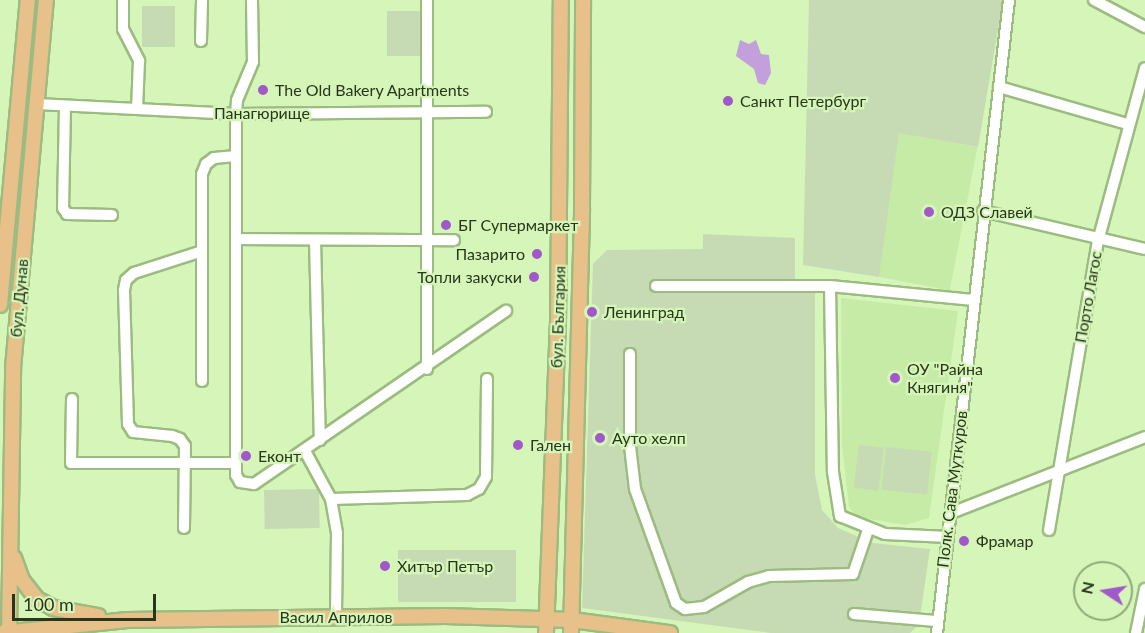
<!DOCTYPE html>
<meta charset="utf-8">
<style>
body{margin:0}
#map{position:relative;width:1145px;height:633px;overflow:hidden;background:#d5f6b8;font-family:Lato,sans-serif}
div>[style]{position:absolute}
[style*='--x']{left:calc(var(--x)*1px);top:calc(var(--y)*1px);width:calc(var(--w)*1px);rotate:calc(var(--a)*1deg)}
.built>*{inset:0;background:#c6eba6;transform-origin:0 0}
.green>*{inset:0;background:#c6dbb3;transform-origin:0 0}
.water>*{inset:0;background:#c39fdc}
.roads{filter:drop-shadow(2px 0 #9cbb80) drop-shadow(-2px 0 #9cbb80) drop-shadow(0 2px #9cbb80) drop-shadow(0 -2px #9cbb80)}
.minor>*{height:10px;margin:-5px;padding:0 5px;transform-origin:5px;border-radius:5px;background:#fff}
.major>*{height:14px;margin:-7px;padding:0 7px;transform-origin:7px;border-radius:7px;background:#e8c08a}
.dots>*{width:16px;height:16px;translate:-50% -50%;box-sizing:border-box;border:3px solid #d5f6b8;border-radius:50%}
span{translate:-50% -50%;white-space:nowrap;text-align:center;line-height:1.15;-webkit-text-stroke:4.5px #d5f6b8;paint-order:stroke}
.poi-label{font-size:16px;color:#29361d}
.left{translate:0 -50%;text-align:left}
.right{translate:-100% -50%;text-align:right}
.street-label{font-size:16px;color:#29361d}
.north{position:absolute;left:1073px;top:561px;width:60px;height:60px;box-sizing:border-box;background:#d5f6b8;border:2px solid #90a97a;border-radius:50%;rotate:282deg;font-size:16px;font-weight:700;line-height:24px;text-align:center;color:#29361d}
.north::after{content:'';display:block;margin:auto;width:21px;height:27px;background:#a058cb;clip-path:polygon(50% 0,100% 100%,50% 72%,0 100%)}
.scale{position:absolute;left:12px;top:594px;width:144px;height:27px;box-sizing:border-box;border:3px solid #29361d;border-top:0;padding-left:8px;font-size:18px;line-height:21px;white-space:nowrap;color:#29361d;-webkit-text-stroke:4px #d5f6b8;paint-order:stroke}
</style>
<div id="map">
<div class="built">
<i style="left:899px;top:132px;width:80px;height:146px;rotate:11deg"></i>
<i style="clip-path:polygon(841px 298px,958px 311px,929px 518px,905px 525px,857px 517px,849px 507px,842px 445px)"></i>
</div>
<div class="green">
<i style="clip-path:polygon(809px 0,1003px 0,978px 147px,899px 133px,879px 277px,803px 265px)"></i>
<i style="left:142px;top:6px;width:33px;height:41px"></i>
<i style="left:387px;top:11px;width:33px;height:45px"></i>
<i style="clip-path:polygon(703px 234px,795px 238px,795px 291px,815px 291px,815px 475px,822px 510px,838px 528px,873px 543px,930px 549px,919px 624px,910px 633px,771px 633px,582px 608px,593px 264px,607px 250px,703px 249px)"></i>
<i style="left:859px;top:445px;width:25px;height:43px;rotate:7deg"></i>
<i style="left:886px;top:447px;width:46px;height:43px;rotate:6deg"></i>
<i style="left:319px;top:489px;width:39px;height:55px;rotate:89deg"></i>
<i style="left:398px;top:550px;width:118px;height:52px"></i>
</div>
<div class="water">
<i style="clip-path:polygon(740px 40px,749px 44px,756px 40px,761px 54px,769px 55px,771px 73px,765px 85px,758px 83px,754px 69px,736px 56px)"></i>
</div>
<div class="roads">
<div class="minor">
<i style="--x:123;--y:0;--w:29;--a:90"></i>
<i style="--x:123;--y:29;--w:36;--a:63"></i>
<i style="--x:139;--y:61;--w:47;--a:92.4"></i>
<i style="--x:252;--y:0;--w:62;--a:89.1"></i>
<i style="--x:253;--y:62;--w:41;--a:112.8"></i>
<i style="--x:237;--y:100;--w:14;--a:94"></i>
<i style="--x:236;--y:114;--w:361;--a:90"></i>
<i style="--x:236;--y:475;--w:8;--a:60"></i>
<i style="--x:240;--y:482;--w:14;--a:8"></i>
<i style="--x:254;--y:484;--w:306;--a:-34.5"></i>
<i style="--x:1094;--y:0;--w:58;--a:27.9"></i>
<i style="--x:201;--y:41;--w:41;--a:-88.6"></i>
<i style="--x:999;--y:87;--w:133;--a:16.1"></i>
<i style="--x:37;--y:104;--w:199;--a:2.9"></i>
<i style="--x:236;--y:114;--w:250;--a:-0.5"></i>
<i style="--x:65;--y:106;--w:102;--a:91.1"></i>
<i style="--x:63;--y:208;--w:7;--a:56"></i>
<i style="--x:67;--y:214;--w:45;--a:1.3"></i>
<i style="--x:983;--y:211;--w:166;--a:13.2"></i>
<i style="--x:237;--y:239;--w:217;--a:0.3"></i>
<i style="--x:315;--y:240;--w:200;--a:88.6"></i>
<i style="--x:656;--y:286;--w:174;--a:0"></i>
<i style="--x:830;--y:286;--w:144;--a:5.6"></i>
<i style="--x:830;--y:286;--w:186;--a:89.1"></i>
<i style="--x:833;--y:472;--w:45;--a:81"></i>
<i style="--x:840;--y:516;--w:48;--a:21.8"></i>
<i style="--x:885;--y:534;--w:63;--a:2.7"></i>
<i style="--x:630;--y:354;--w:92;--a:90"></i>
<i style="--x:630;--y:446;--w:43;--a:83.4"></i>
<i style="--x:635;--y:489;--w:121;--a:70.2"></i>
<i style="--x:676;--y:603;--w:11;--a:34"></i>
<i style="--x:685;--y:609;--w:19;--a:-6"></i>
<i style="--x:704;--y:607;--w:51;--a:-29.6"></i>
<i style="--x:748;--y:582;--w:22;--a:-16"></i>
<i style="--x:769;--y:576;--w:84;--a:-1.4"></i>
<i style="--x:853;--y:574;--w:46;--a:-71.2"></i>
<i style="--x:427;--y:369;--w:369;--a:-90"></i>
<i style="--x:202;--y:381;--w:207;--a:-90"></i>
<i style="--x:202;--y:174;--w:11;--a:-68"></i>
<i style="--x:206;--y:164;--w:10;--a:-37"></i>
<i style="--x:214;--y:158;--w:22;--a:-5"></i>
<i style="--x:72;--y:399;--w:64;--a:90.9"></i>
<i style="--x:71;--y:463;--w:165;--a:0"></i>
<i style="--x:305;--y:451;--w:55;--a:61.6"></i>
<i style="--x:331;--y:499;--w:35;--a:80"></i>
<i style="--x:337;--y:533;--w:83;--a:90.7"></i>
<i style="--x:331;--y:499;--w:136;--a:-1.7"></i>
<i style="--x:467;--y:495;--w:13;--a:-27"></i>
<i style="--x:479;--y:489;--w:14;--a:-60"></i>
<i style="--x:486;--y:477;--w:98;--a:-89.4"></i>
<i style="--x:951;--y:513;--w:208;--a:-21.4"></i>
<i style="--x:184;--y:528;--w:82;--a:-89.3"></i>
<i style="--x:185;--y:446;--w:9;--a:-126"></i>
<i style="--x:180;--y:439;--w:9;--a:-159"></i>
<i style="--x:172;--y:436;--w:39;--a:-174"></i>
<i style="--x:133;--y:432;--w:9;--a:-122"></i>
<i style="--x:128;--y:424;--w:134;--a:-91.7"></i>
<i style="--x:124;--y:290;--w:10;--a:-79"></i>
<i style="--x:126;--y:280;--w:11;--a:-41"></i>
<i style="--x:134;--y:273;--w:71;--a:-17.9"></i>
<i style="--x:1049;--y:530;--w:293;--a:-80.4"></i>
<i style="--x:1098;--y:241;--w:179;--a:-74.8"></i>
<i style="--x:854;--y:614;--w:82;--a:4.9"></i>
<i style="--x:937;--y:633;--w:637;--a:-83.51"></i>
<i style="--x:1136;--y:633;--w:45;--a:-78.4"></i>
</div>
<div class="major">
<i style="--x:0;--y:305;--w:306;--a:-84.8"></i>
<i style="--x:14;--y:558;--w:23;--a:70"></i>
<i style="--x:22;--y:580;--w:24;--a:52"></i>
<i style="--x:37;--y:599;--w:18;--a:29"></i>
<i style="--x:53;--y:608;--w:46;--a:10.1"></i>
<i style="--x:2;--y:633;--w:126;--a:-5.9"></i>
<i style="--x:127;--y:620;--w:318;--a:-0.7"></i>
<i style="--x:445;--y:616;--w:127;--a:1.8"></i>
<i style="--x:572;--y:620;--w:99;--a:7.6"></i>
<i style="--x:9;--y:633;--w:265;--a:-89.1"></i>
<i style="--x:13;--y:368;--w:369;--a:-84.9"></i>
<i style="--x:546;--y:633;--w:309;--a:-87.8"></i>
<i style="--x:558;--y:324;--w:324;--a:-89.5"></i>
<i style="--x:571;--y:633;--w:425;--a:-88.5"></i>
<i style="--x:582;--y:208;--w:208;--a:-89.7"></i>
</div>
</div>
<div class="dots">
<i style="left:263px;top:90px;background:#a058cb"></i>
<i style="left:728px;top:101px;background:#a058cb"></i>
<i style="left:929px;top:212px;background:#a058cb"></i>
<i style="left:446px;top:225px;background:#a058cb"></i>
<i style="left:537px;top:254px;background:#a058cb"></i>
<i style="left:534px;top:277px;background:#a058cb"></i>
<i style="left:592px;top:312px;background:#a058cb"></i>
<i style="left:895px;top:378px;background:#a058cb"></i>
<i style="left:600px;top:438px;background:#a058cb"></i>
<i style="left:518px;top:445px;background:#a058cb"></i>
<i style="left:246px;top:456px;background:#a058cb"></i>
<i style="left:964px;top:541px;background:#a058cb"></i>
<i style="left:385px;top:566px;background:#a058cb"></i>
</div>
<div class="poi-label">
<span class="left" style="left:275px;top:90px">The Old Bakery Apartments</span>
<span class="left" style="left:740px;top:101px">Санкт Петербург</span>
<span class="left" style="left:941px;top:212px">ОДЗ Славей</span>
<span class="left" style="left:458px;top:225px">БГ Супермаркет</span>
<span class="right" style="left:525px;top:254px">Пазарито</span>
<span class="right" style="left:522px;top:277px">Топли закуски</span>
<span class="left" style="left:604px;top:312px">Ленинград</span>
<span class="left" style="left:907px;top:378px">ОУ "Райна<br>Княгиня"</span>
<span class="left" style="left:612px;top:438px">Ауто хелп</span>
<span class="left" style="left:530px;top:445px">Гален</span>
<span class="left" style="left:258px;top:456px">Еконт</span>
<span class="left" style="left:976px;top:541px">Фрамар</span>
<span class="left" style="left:397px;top:566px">Хитър Петър</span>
</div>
<div class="street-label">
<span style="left:262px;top:113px">Панагюрище</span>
<span style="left:1088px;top:297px;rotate:-80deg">Порто Лагос</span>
<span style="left:19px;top:298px;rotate:-85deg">бул. Дунав</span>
<span style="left:558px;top:317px;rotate:-88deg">бул. България</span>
<span style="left:952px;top:489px;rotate:-83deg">Полк. Сава Муткуров</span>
<span style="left:336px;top:617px">Васил Априлов</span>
</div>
<div class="north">N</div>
<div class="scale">100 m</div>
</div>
